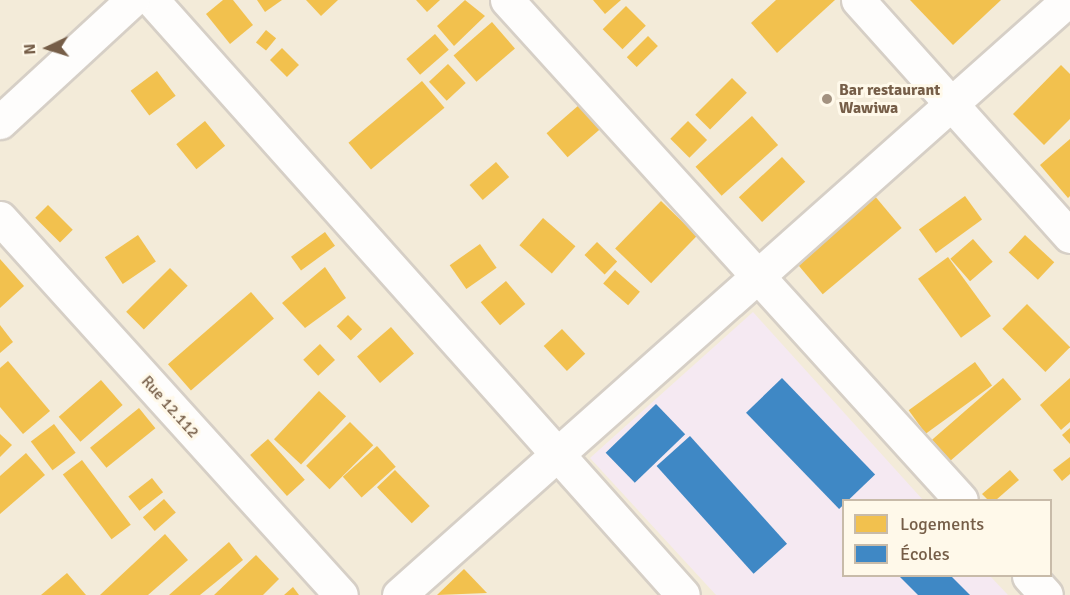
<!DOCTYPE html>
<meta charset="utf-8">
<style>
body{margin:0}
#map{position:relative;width:1070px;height:595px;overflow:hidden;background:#f7f3e9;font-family:Signika,sans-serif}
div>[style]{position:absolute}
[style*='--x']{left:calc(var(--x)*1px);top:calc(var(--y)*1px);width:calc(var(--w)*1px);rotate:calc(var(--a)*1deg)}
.residential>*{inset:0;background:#f3ebd9}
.education>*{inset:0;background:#f5e9f2}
.homes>*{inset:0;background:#f2c14e;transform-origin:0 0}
.schools>*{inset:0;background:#3f88c5;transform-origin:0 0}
.roads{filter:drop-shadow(2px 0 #d6cfc6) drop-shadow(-2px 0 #d6cfc6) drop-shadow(0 2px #d6cfc6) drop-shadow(0 -2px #d6cfc6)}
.minor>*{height:33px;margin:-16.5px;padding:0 16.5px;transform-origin:16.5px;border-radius:16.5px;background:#fefdfc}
.dots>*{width:16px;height:16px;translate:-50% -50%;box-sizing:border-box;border:3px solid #fff9ea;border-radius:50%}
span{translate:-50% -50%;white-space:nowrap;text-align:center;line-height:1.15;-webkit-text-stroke:6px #fff9ea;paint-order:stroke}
.poi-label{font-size:16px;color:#765e48;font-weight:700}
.left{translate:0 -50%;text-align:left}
.street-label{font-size:16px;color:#765e48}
.legend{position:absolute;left:842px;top:499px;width:210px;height:78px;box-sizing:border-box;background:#fff9ea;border:2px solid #c8bba9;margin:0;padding:8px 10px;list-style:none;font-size:18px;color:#765e48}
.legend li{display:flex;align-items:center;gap:12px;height:30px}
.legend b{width:30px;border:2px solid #c8bba9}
.north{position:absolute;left:18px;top:18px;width:60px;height:60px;-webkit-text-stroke:4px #fff9ea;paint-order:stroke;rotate:266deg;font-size:16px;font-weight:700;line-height:24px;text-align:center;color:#765e48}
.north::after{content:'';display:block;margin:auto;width:21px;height:27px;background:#765e48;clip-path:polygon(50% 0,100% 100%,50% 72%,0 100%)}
</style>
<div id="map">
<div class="residential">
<i style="clip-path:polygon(evenodd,0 0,1070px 0,1070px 595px,0 595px,0 0,844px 500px,1050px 500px,1050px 576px,844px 576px,844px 500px)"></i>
</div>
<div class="education">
<i style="clip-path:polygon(753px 312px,923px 500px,844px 500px,844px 576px,990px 576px,1008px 595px,716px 595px,590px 458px)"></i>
</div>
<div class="homes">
<i style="clip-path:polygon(223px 0,233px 0,253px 25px,230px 44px,206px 14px)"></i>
<i style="clip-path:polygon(257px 0,282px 0,265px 12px)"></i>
<i style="clip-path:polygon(306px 0,338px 0,321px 16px)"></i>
<i style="clip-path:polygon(416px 0,440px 0,427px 12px)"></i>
<i style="clip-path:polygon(465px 0,485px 16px,454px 46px,437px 26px)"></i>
<i style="clip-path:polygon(593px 0,621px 0,605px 14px)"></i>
<i style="clip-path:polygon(776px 0,835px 0,777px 53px,751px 23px)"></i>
<i style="clip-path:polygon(910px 0,1001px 0,953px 45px)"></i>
<i style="left:626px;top:6px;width:28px;height:33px;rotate:45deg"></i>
<i style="left:492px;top:22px;width:35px;height:51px;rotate:49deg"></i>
<i style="left:266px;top:30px;width:13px;height:16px;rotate:39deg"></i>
<i style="left:435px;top:34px;width:21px;height:38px;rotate:49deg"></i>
<i style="left:648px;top:36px;width:14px;height:30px;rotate:45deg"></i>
<i style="left:282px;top:48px;width:24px;height:17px;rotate:45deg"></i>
<i style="left:448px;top:64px;width:26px;height:26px;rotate:47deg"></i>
<i style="clip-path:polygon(1061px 65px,1070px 74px,1070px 119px,1044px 145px,1013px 114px)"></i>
<i style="left:157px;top:71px;width:31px;height:33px;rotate:53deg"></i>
<i style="left:732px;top:78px;width:21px;height:52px;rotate:45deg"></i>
<i style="left:422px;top:81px;width:35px;height:96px;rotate:50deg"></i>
<i style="left:579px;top:105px;width:32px;height:43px;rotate:49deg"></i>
<i style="left:752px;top:116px;width:39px;height:76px;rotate:48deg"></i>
<i style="left:205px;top:121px;width:32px;height:37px;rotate:51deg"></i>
<i style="left:688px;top:121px;width:27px;height:25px;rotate:45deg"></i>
<i style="clip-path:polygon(1070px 139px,1070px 196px,1068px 198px,1040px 165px)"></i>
<i style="left:782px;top:157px;width:34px;height:59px;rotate:47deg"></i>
<i style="left:496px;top:162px;width:20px;height:35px;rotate:49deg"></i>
<i style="left:874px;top:195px;width:43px;height:103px;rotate:50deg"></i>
<i style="left:965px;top:196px;width:29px;height:57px;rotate:54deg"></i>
<i style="left:661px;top:201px;width:50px;height:66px;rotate:44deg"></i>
<i style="left:48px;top:205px;width:35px;height:18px;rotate:45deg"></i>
<i style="left:543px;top:218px;width:43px;height:36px;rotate:41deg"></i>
<i style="left:325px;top:232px;width:17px;height:42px;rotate:54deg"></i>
<i style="left:138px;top:235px;width:32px;height:40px;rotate:56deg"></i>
<i style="left:1025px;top:235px;width:40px;height:24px;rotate:43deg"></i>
<i style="left:973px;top:239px;width:30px;height:30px;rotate:49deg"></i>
<i style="left:597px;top:242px;width:28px;height:18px;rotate:44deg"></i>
<i style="left:480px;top:244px;width:29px;height:37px;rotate:55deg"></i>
<i style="left:948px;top:257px;width:73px;height:37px;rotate:54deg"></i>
<i style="clip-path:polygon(0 259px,24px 286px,0 308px)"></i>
<i style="clip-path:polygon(325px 267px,346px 298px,305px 328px,282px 303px)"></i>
<i style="left:170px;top:268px;width:25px;height:62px;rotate:45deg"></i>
<i style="left:615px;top:270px;width:33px;height:18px;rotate:41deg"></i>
<i style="left:506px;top:281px;width:30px;height:33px;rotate:50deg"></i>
<i style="left:251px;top:292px;width:35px;height:110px;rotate:49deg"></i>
<i style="left:1027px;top:304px;width:61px;height:35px;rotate:45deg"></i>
<i style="left:348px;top:315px;width:20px;height:16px;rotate:45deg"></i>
<i style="clip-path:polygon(0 325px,13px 342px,0 353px)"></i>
<i style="left:391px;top:327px;width:35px;height:45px;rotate:49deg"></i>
<i style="left:562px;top:329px;width:34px;height:25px;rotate:47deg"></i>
<i style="left:320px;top:344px;width:22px;height:23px;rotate:47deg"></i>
<i style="clip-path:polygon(8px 361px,50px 411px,23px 434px,0 407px,0 368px)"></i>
<i style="left:975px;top:362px;width:29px;height:82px;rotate:54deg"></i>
<i style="left:1003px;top:378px;width:28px;height:94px;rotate:49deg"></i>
<i style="clip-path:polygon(1070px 378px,1070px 422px,1061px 430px,1040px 405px)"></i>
<i style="left:101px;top:380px;width:33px;height:56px;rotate:49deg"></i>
<i style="left:319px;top:391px;width:37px;height:66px;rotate:43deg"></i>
<i style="left:139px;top:408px;width:26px;height:63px;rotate:51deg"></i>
<i style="left:350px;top:422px;width:33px;height:62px;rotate:45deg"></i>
<i style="left:54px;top:424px;width:36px;height:29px;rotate:53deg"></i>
<i style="clip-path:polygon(1070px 428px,1070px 444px,1062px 435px)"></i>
<i style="clip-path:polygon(0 434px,12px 445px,0 457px)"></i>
<i style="left:268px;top:439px;width:55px;height:24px;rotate:48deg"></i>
<i style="left:377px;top:446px;width:28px;height:46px;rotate:48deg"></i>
<i style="clip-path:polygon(26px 453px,45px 475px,0 514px,0 476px)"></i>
<i style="clip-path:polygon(1070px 457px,1070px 474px,1062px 481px,1053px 470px)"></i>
<i style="left:82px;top:460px;width:81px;height:24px;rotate:53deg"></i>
<i style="left:395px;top:470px;width:50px;height:25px;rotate:46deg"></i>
<i style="clip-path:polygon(1010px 470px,1019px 480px,996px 500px,988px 500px,982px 494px)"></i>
<i style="left:152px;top:478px;width:18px;height:30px;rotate:52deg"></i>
<i style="left:164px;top:499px;width:18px;height:28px;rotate:49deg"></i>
<i style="clip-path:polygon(165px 534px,188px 560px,148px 595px,100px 595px)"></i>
<i style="clip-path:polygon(229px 542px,243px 560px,200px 595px,169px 595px)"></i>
<i style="clip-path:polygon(256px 555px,279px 579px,263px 595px,214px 595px)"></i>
<i style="clip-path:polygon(464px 569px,487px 593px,437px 595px)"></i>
<i style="clip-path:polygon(67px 573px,86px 595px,41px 595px)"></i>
<i style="clip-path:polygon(293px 587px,299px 595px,284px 595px)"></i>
</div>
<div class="schools">
<i style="left:782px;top:378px;width:134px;height:50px;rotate:46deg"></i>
<i style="left:656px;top:404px;width:42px;height:70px;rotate:46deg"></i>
<i style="left:690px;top:436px;width:145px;height:45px;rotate:48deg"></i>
<i style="clip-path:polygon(899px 576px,951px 576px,970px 595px,918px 595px)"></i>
</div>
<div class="roads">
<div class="minor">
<i style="--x:152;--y:0;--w:797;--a:48.25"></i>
<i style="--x:507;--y:0;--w:675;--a:47.76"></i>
<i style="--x:858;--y:0;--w:317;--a:48.1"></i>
<i style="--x:0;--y:122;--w:180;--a:-42.7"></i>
<i style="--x:0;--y:218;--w:508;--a:47.87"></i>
<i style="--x:1029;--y:576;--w:25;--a:48"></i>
<i style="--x:399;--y:595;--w:895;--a:-41.65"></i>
</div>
</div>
<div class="dots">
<i style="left:827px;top:99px;background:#a39280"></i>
</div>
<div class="poi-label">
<span class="left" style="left:839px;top:99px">Bar restaurant<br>Wawiwa</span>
</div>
<div class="street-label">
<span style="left:170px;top:407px;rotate:48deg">Rue 12.112</span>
</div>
<ul class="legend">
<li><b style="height:16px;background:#f2c14e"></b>Logements</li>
<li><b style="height:16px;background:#3f88c5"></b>Écoles</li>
</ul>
<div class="north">N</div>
</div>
